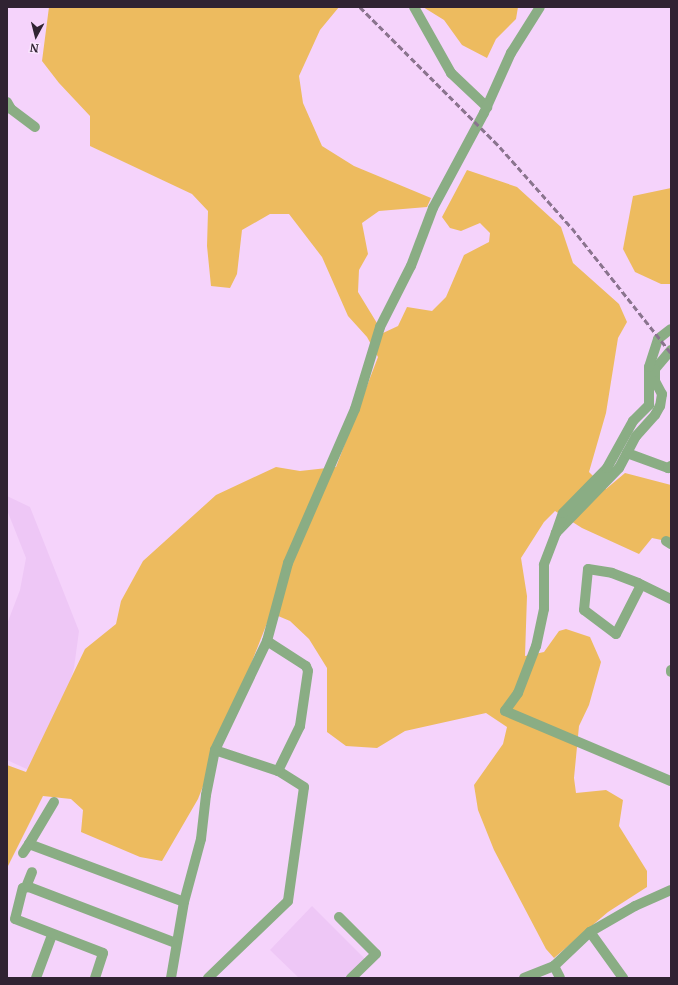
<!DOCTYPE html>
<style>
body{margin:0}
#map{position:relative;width:678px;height:985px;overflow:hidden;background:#f5d3fb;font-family:Merriweather,serif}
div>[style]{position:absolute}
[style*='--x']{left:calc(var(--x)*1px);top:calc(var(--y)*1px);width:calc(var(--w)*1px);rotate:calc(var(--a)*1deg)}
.built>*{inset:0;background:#eec7f6}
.green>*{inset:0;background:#edbb5f}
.minor>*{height:10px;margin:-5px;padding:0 5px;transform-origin:5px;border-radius:5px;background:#8aad84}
.rail>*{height:2.5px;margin-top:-1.25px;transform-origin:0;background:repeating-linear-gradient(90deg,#8a748e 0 6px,transparent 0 9px)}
span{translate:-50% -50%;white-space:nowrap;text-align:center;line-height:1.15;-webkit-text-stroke:3px #fae5fe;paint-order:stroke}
.frame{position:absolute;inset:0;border:8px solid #302332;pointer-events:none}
.north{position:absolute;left:16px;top:16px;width:40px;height:40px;-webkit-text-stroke:3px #fae5fe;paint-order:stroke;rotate:187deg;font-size:11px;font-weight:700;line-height:16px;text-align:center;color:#302332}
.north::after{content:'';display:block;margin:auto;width:14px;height:18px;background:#302332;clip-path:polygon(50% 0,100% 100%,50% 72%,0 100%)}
</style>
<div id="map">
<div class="built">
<i style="clip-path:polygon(7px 496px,30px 507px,79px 631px,74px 668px,65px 700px,31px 771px,7px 760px,7px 624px,20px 590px,26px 558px,7px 510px)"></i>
<i style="clip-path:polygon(312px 906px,366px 960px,347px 978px,299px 978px,270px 950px)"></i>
</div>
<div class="green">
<i style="clip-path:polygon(49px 7px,339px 7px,320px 30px,299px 76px,303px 103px,322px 146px,354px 166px,431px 198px,427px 207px,379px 211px,362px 223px,368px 254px,359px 270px,358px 292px,383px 333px,398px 326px,407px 307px,432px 311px,446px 297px,464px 255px,489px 242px,490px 233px,480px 223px,461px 231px,450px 228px,442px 217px,467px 170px,517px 187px,561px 227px,573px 263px,619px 304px,627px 322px,618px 338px,606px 413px,589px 472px,606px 489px,625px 473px,671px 485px,671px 542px,652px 538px,639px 554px,582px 528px,555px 511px,544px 522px,521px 558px,527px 596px,525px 656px,544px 652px,559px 631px,566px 629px,590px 637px,601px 662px,589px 705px,579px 726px,574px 778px,576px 793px,606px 790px,623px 800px,619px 826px,647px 871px,647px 887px,608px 912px,554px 958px,546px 949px,494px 850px,478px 810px,474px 785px,503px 744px,507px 727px,486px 713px,405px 731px,377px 748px,346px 746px,327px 732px,327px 668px,309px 639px,290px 621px,271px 613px,198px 799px,162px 861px,140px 857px,81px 832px,83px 810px,71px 799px,43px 796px,7px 868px,7px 765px,26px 772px,85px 649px,116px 624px,121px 601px,143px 561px,216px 495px,276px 467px,300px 471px,336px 467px,378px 357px,367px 337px,348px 316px,322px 257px,289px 214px,270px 214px,242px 230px,237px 274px,230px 288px,211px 286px,207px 246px,208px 211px,192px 194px,90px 146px,90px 116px,59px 83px,42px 61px)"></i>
<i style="clip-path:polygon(423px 7px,518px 7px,516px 19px,496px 39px,487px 58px,462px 45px,444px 20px)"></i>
<i style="clip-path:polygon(671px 188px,671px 284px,661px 284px,635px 272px,623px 249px,633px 196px)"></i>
</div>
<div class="minor">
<i style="--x:414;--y:7;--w:76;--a:60.7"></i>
<i style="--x:451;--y:73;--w:50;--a:43.4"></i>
<i style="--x:7;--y:102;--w:8;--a:60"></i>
<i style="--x:11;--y:109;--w:30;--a:37"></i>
<i style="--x:671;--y:350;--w:25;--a:130"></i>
<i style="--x:655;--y:369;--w:12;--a:90"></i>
<i style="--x:655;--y:381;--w:15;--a:62"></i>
<i style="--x:662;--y:394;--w:12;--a:99"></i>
<i style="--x:660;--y:406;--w:10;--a:119"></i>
<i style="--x:655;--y:415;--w:28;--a:132"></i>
<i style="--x:636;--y:436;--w:36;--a:118"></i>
<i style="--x:619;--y:468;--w:91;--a:134.1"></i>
<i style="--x:556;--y:533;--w:34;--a:111"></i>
<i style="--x:544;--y:565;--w:44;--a:90"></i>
<i style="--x:544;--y:609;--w:38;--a:102"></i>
<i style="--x:536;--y:646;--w:50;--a:111"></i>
<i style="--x:518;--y:693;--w:22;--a:126"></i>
<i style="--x:505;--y:711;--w:180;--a:22.9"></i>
<i style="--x:627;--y:453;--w:44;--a:20.1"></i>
<i style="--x:668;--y:468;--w:4;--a:-34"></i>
<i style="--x:556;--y:533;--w:21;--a:-71"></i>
<i style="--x:563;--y:513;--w:63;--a:-45.6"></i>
<i style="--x:607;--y:468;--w:54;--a:-61"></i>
<i style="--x:633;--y:421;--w:23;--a:-45"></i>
<i style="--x:649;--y:405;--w:38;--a:-90"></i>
<i style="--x:649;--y:367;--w:29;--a:-72"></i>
<i style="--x:658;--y:339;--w:16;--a:-38"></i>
<i style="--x:666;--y:541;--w:6;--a:31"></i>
<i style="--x:641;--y:585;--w:55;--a:117"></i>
<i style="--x:616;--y:634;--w:40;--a:-143"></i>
<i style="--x:584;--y:610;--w:41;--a:-84.4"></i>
<i style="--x:588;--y:569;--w:24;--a:9"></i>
<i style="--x:612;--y:573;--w:28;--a:21"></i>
<i style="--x:638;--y:583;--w:37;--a:26"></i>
<i style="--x:267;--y:641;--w:46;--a:32.7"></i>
<i style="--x:306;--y:666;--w:5;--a:68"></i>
<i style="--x:308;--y:671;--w:56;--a:98.3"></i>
<i style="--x:300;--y:726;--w:50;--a:116.1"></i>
<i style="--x:671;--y:670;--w:2;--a:90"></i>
<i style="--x:54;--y:802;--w:49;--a:120.8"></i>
<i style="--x:29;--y:844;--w:165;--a:20.5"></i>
<i style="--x:23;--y:853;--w:11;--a:-56"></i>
<i style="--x:26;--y:887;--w:16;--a:-68"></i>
<i style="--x:339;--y:917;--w:52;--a:45"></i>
<i style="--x:376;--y:954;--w:35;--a:136"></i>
<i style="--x:590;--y:932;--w:57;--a:54.3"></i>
<i style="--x:554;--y:966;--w:13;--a:63"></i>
<i style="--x:36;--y:978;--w:46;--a:-69.6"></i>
<i style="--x:95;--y:978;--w:26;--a:-72"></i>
<i style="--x:103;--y:953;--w:94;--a:-158.9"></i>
<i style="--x:15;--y:919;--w:32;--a:-76"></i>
<i style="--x:23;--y:888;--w:6;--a:-9"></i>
<i style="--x:29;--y:887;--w:157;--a:20.9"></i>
<i style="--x:171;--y:978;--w:77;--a:-80.3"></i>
<i style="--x:184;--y:902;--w:65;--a:-74.9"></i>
<i style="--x:201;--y:839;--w:44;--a:-83.5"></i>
<i style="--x:206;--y:795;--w:46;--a:-78.7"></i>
<i style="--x:215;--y:750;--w:121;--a:-64.5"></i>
<i style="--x:267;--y:641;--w:81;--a:-74.9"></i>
<i style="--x:288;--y:563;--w:168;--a:-66.5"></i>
<i style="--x:355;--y:409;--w:86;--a:-73"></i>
<i style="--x:380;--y:327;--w:68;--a:-63.1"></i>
<i style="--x:411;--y:266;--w:62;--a:-69.2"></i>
<i style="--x:433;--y:208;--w:108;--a:-61.8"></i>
<i style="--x:484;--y:113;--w:66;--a:-65.8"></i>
<i style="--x:511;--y:53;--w:54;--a:-57.8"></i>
<i style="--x:208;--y:978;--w:111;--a:-43.9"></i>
<i style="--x:288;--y:901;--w:115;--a:-82"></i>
<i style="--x:304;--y:787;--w:31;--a:-148"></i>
<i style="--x:278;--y:771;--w:66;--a:-161.6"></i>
<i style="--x:524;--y:978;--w:32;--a:-22"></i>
<i style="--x:554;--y:966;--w:50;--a:-43.4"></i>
<i style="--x:590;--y:932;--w:52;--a:-30"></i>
<i style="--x:635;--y:906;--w:39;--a:-24"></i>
</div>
<div class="rail">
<i style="--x:360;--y:7;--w:198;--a:45"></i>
<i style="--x:500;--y:147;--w:108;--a:48.4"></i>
<i style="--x:572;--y:228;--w:159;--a:51.6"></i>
</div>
<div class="frame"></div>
<div class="north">N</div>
</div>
